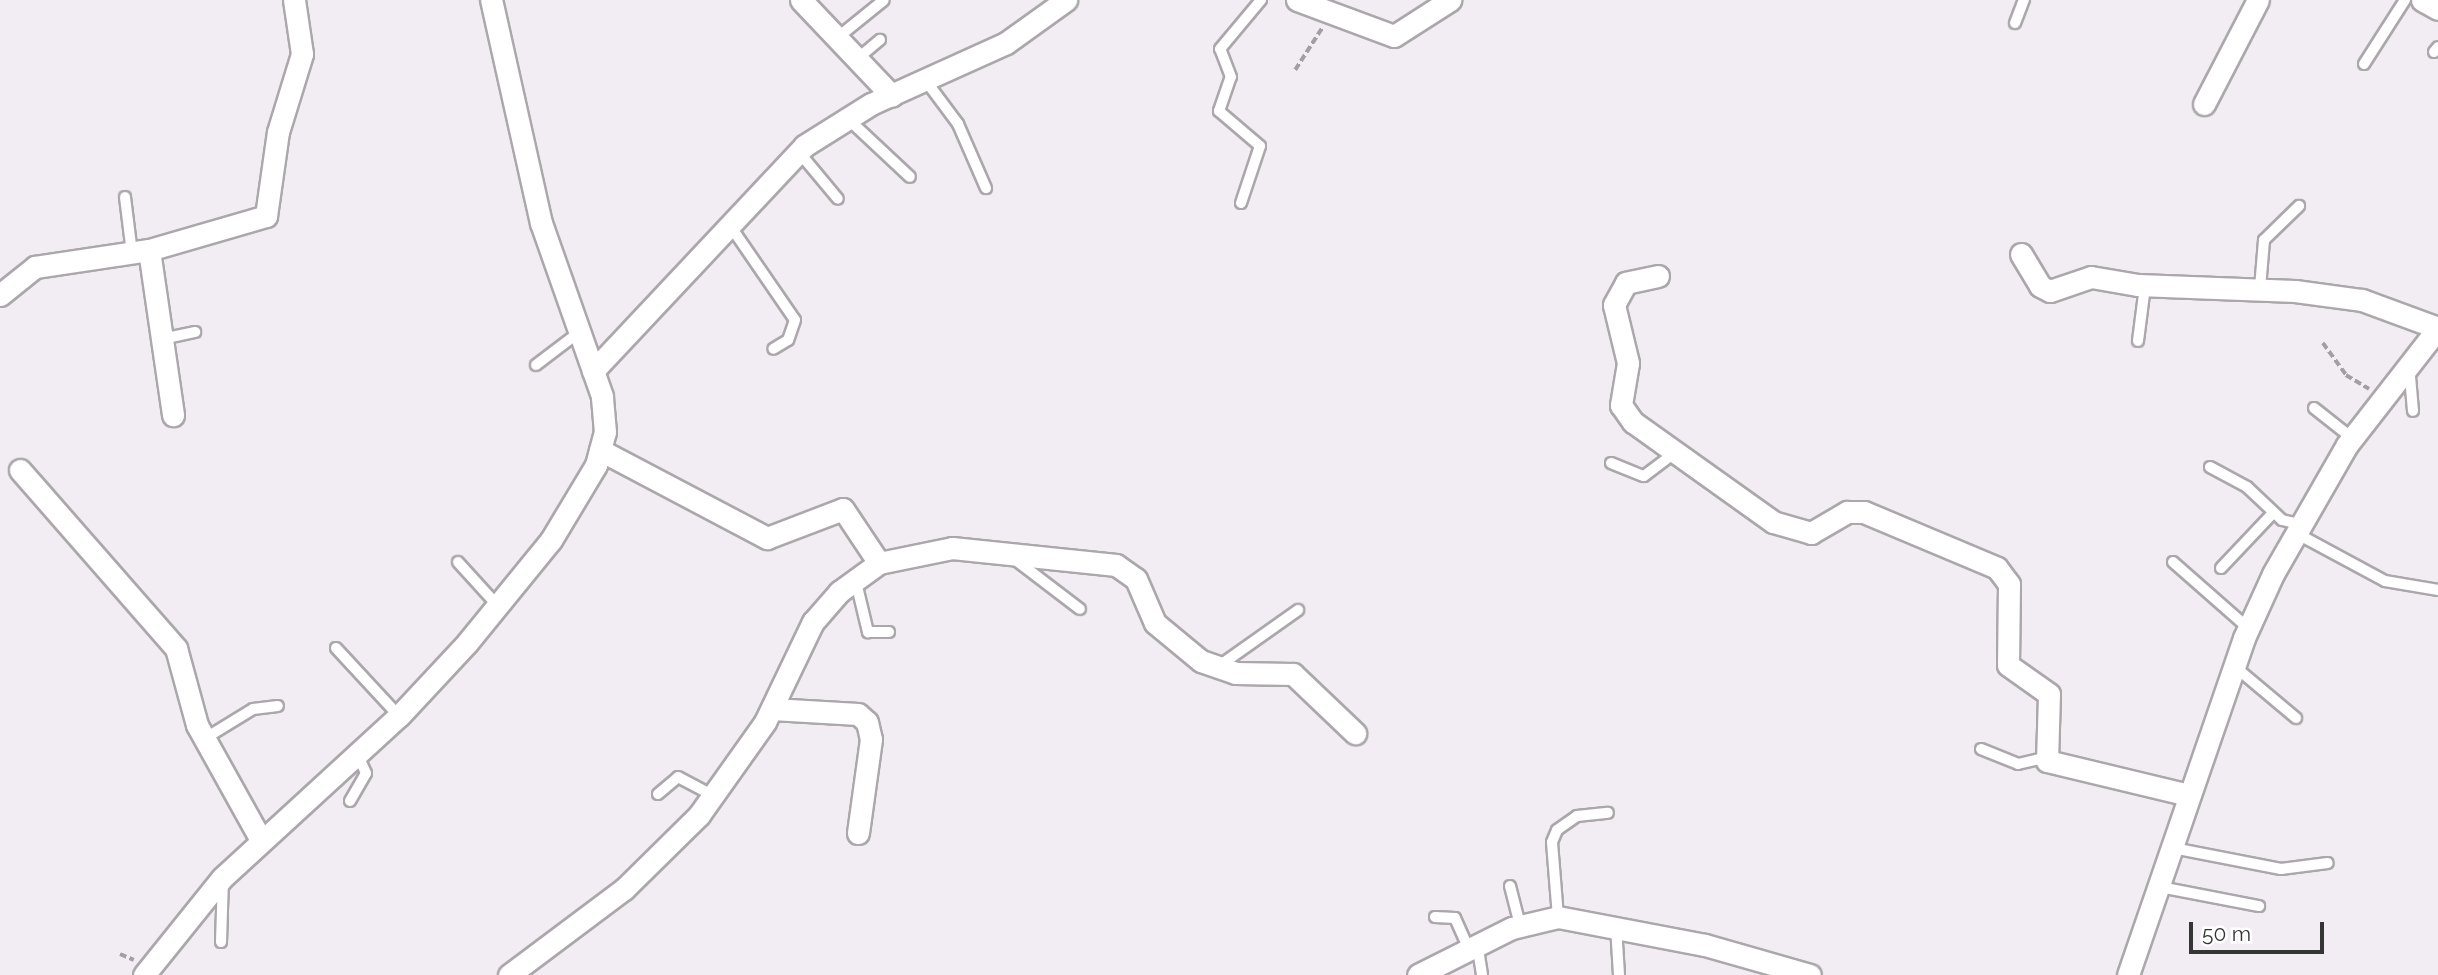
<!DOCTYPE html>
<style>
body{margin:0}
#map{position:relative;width:2438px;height:975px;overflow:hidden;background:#f2edf2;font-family:Raleway,sans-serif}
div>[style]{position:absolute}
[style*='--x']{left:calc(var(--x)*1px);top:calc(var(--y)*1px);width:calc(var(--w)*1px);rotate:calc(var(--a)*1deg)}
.path>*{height:3.5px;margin-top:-1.75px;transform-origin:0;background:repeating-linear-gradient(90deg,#a29ea2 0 7px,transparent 0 10.5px)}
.roads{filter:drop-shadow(2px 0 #aba7ab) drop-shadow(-2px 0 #aba7ab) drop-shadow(0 2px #aba7ab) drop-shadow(0 -2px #aba7ab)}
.lane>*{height:10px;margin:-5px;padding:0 5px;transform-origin:5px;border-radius:5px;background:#fff}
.street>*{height:21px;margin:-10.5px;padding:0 10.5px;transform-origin:10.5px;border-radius:10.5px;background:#fff}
span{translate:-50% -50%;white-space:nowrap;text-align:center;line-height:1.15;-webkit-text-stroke:7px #fff;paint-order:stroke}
.scale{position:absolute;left:2189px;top:922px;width:135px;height:32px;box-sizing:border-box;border:4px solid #363536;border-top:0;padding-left:9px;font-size:21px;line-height:24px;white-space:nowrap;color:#363536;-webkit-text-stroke:5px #fff;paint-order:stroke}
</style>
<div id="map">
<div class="path">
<i style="--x:1295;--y:70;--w:50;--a:-57.3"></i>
<i style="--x:2323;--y:343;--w:39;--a:54"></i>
<i style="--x:2346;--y:375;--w:27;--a:31"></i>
<i style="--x:120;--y:954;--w:15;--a:23"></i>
</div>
<div class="roads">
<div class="lane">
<i style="--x:2015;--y:23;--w:25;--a:-69"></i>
<i style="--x:837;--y:38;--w:60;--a:-39"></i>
<i style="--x:2434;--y:52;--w:6;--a:-51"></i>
<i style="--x:857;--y:59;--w:30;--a:-40"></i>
<i style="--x:2364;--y:64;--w:76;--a:-57.4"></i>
<i style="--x:926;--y:81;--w:54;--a:53.3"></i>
<i style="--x:958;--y:124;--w:70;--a:66.4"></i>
<i style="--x:847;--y:118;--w:86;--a:43.1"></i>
<i style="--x:798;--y:151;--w:62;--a:50.2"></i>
<i style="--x:125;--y:197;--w:56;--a:82.9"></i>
<i style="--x:1241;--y:203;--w:60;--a:-71.6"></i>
<i style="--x:1260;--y:146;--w:54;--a:-139.5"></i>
<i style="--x:1219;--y:111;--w:36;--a:-71"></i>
<i style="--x:1231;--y:77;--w:30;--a:-111"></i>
<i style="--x:1220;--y:49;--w:64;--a:-50.1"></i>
<i style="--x:729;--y:224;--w:116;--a:55.5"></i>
<i style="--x:795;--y:320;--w:21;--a:109"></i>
<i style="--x:788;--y:340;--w:17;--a:149"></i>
<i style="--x:2260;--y:288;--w:48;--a:-85.2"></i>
<i style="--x:2264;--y:240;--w:49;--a:-44.2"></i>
<i style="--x:162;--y:339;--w:34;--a:-12"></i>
<i style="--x:2138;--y:341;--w:55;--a:-82.7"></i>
<i style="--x:536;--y:365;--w:53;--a:-37.3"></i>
<i style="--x:2409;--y:365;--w:46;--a:85"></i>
<i style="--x:2314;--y:408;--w:48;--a:38.3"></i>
<i style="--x:1611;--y:463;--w:35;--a:22"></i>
<i style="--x:1644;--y:476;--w:38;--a:-37"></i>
<i style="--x:2210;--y:467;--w:42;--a:28.4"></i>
<i style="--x:2247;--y:487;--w:48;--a:43.3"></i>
<i style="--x:2282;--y:520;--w:17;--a:13"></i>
<i style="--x:2294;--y:532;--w:103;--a:28.3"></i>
<i style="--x:2385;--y:581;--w:54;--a:9.6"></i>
<i style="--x:1013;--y:558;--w:84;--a:37.3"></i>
<i style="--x:458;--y:562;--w:58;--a:47.8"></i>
<i style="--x:2173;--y:562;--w:100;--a:41.3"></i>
<i style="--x:2221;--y:568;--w:74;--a:-46.6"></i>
<i style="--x:855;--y:578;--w:56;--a:76.5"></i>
<i style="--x:868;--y:632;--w:21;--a:0"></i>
<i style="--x:336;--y:648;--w:93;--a:47.2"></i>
<i style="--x:1219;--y:666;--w:97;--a:-35.3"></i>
<i style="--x:2234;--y:666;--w:81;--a:40"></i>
<i style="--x:204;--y:739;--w:57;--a:-31.5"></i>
<i style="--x:253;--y:709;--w:25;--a:-7"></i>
<i style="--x:1981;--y:749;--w:40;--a:22"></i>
<i style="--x:2018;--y:764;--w:27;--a:-13"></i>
<i style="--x:658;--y:794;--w:26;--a:-40"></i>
<i style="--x:678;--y:777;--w:41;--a:27.8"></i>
<i style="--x:350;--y:801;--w:32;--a:-60"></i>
<i style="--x:366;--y:773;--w:19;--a:-115"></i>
<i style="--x:2173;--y:848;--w:110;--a:11"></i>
<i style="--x:2281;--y:869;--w:47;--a:-7.3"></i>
<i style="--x:1510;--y:886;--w:40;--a:75.6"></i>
<i style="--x:2160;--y:887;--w:101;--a:10.9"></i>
<i style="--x:1435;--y:917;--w:20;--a:3"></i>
<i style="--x:1455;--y:918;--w:32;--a:66"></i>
<i style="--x:1558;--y:917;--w:75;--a:-94.6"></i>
<i style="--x:1552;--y:842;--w:13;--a:-67"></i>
<i style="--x:1557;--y:830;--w:24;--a:-35"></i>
<i style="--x:1577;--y:816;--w:31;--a:-6"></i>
<i style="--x:1616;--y:926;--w:49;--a:86.5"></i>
<i style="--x:221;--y:942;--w:63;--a:-88.2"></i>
<i style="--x:1477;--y:943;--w:32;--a:81"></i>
</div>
<div class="street">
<i style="--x:801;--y:0;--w:132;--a:46.5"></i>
<i style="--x:1297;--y:0;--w:103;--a:20.4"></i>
<i style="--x:1394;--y:36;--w:67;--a:-32.7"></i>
<i style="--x:2422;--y:0;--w:18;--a:29"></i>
<i style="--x:2204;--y:104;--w:117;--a:-62.6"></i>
<i style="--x:149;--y:250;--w:167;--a:81.7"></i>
<i style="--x:2021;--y:254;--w:37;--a:59"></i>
<i style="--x:2040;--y:286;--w:11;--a:27"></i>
<i style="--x:2050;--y:291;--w:43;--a:-18.9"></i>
<i style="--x:2091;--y:277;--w:48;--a:9.7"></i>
<i style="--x:2138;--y:285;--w:157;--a:2.2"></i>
<i style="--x:2295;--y:291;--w:68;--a:7.7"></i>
<i style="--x:2362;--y:300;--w:81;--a:20.2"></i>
<i style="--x:1658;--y:276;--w:33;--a:168"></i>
<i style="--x:1626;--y:283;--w:25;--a:119"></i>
<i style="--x:1614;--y:305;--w:60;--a:76.4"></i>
<i style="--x:1628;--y:363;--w:43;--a:99.5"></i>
<i style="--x:1621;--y:405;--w:21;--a:55"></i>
<i style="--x:1633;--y:422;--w:172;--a:35.5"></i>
<i style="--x:1773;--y:522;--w:40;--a:16"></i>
<i style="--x:1811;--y:533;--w:42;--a:-30.3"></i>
<i style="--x:1847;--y:512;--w:17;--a:0"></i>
<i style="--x:1864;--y:512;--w:144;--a:22.8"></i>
<i style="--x:1997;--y:568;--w:20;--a:53"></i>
<i style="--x:2009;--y:584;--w:81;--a:90.7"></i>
<i style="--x:2008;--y:665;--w:50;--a:35.3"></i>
<i style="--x:2049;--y:694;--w:67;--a:91.7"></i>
<i style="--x:2047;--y:761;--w:146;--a:13.5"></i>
<i style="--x:0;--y:295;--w:45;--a:-38.7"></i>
<i style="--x:35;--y:267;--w:115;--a:-8.5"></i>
<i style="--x:149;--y:250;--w:122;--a:-16.2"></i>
<i style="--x:266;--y:216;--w:85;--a:-81.9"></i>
<i style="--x:278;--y:132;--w:82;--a:-72.9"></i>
<i style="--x:302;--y:54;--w:55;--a:-98.4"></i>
<i style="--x:593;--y:371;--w:308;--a:-46.8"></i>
<i style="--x:804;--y:146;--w:79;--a:-32.1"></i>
<i style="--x:871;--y:104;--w:148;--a:-24.3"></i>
<i style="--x:1006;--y:43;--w:74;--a:-35.6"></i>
<i style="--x:600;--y:450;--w:189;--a:27.8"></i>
<i style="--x:767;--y:538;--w:81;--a:-20.9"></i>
<i style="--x:843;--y:509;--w:65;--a:56.3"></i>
<i style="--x:20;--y:470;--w:237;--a:48.8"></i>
<i style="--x:176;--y:648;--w:80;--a:74.7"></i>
<i style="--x:197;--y:725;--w:132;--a:60.9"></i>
<i style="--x:772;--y:709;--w:86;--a:3.3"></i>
<i style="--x:858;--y:714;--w:12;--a:42"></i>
<i style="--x:867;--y:722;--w:17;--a:77"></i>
<i style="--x:871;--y:739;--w:95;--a:97.9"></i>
<i style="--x:144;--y:975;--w:124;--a:-51.2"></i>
<i style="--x:222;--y:878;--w:240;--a:-42.5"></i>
<i style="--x:399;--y:716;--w:100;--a:-47"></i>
<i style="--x:467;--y:643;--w:133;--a:-50.8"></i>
<i style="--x:551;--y:540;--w:87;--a:-59"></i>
<i style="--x:596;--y:465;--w:34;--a:-75"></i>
<i style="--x:605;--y:432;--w:36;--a:-95"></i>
<i style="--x:602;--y:396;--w:183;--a:-109.4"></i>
<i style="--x:541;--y:223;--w:229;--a:-102.6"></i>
<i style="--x:509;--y:975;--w:144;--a:-36.8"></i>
<i style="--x:624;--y:889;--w:105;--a:-44.6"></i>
<i style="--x:699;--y:815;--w:114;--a:-54.6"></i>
<i style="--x:765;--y:722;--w:111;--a:-64.4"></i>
<i style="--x:813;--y:622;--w:40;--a:-49"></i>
<i style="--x:839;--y:592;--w:49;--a:-35.9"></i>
<i style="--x:879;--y:563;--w:75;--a:-11.6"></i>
<i style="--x:952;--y:548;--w:165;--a:5.9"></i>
<i style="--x:1116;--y:565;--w:24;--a:35"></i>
<i style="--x:1136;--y:579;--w:48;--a:66.6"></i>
<i style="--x:1155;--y:623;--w:60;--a:39.6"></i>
<i style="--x:1201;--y:661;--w:36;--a:19"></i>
<i style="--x:1235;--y:673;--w:58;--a:1"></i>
<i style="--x:1293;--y:674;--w:86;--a:43.6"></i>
<i style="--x:1418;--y:975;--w:105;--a:-26.6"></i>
<i style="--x:1512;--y:928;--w:47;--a:-13.4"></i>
<i style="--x:1558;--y:917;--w:150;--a:10.8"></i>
<i style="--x:1705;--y:945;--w:109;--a:15.9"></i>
<i style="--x:2128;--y:975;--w:356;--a:-71"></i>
<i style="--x:2244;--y:638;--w:70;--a:-65.6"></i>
<i style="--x:2273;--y:574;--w:149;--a:-60.2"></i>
<i style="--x:2347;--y:445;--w:148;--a:-52.1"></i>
</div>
</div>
<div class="scale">50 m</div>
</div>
